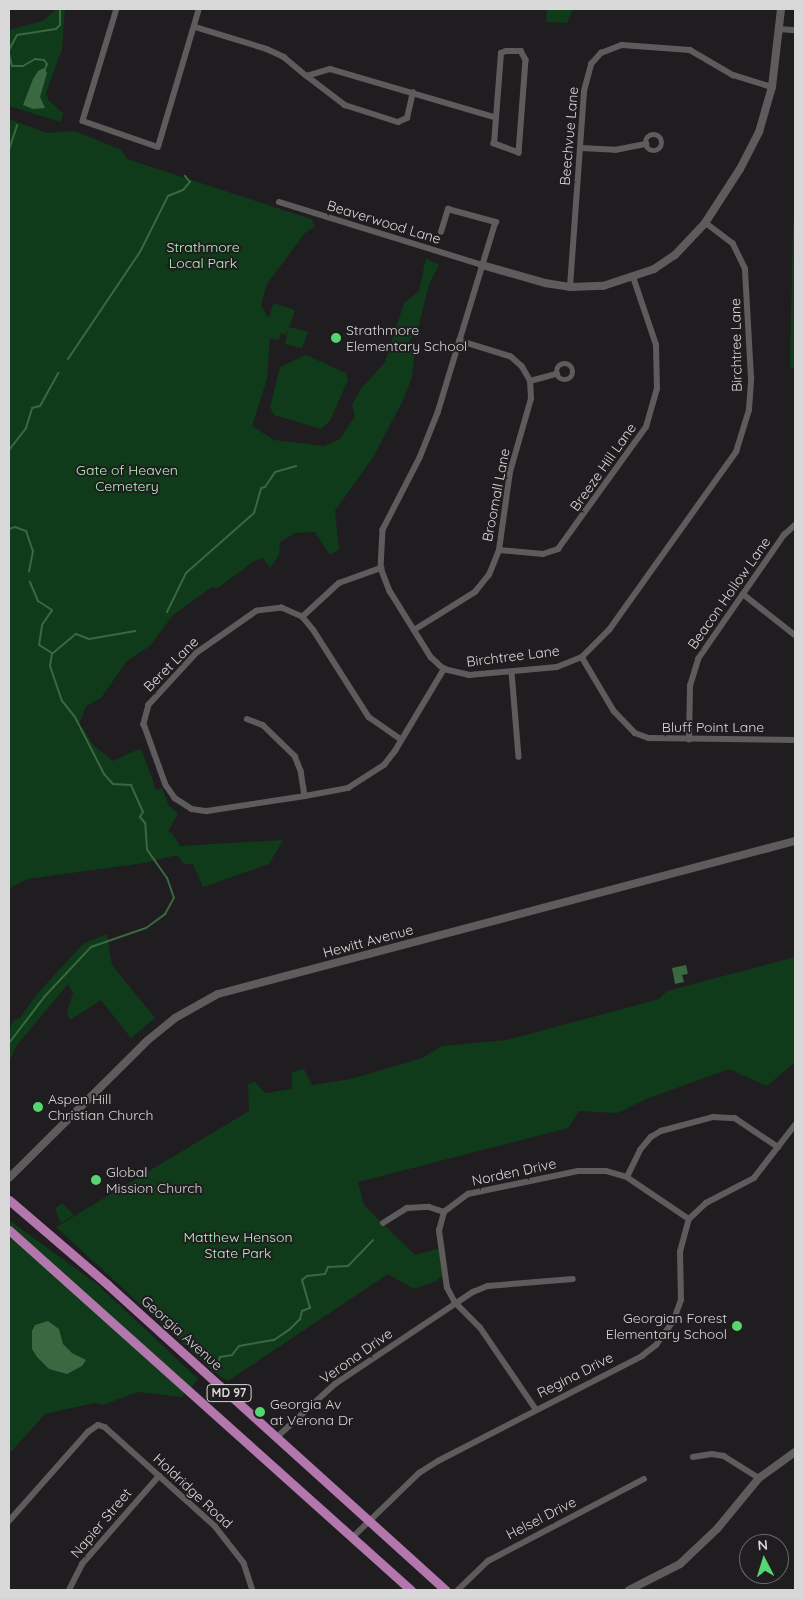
<!DOCTYPE html>
<style>
body{margin:0}
#map{position:relative;width:804px;height:1599px;overflow:hidden;background:#1f1d1f;font-family:Quicksand,sans-serif}
div>[style]{position:absolute}
[style*='--x']{left:calc(var(--x)*1px);top:calc(var(--y)*1px);width:calc(var(--w)*1px);rotate:calc(var(--a)*1deg)}
.green>*{inset:0;background:#103b1a}
.water>*{inset:0;background:#3a6841}
.stream>*{height:2px;margin:-1px;padding:0 1px;transform-origin:1px;border-radius:1px;background:#3a6841}
.street>*{height:5.5px;margin:-2.75px;padding:0 2.75px;transform-origin:2.75px;border-radius:2.75px;background:#5e5b5d}
.street>.ring{margin:-2.75px;padding:0;box-sizing:content-box;background:none;border:5.5px solid #5e5b5d;border-radius:50%}
.secondary>*{height:8px;margin:-4px;padding:0 4px;transform-origin:4px;border-radius:4px;background:#5e5b5d}
.primary>*{height:9px;margin:-4.5px;padding:0 4.5px;transform-origin:4.5px;border-radius:4.5px;background:#b377ad}
.dots>*{width:14px;height:14px;translate:-50% -50%;box-sizing:border-box;border:2px solid #1f1d1f;border-radius:50%}
span{translate:-50% -50%;white-space:nowrap;text-align:center;line-height:1.15;-webkit-text-stroke:4px #1f1d1f;paint-order:stroke}
.shield-label span{padding:1px 4px;background:#1f1d1f;border:1px solid;border-radius:4px;-webkit-text-stroke-width:0}
.shield-label{font-size:12px;color:#d9d8d9;font-weight:700}
.street-label{font-size:14px;color:#d9d8d9}
.park-label{font-size:14px;color:#aff7b9}
.poi-label{font-size:14px;color:#d9d8d9}
.left{translate:0 -50%;text-align:left}
.right{translate:-100% -50%;text-align:right}
.frame{position:absolute;inset:0;border:10px solid #d9d8d9;pointer-events:none}
.north{position:absolute;left:739px;top:1534px;width:50px;height:50px;box-sizing:border-box;background:#1f1d1f;border:1px solid #696869;border-radius:50%;rotate:355deg;font-size:14px;font-weight:700;line-height:20px;text-align:center;color:#d9d8d9}
.north::after{content:'';display:block;margin:auto;width:18px;height:22px;background:#55d671;clip-path:polygon(50% 0,100% 100%,50% 72%,0 100%)}
</style>
<div id="map">
<div class="green">
<i style="clip-path:polygon(57px 9px,65px 9px,62px 49px,46px 93px,49px 101px,63px 113px,61px 122px,9px 106px,9px 30px,42px 21px)"></i>
<i style="clip-path:polygon(547px 9px,573px 9px,567px 23px,546px 22px)"></i>
<i style="clip-path:polygon(9px 119px,47px 133px,75px 131px,121px 150px,127px 159px,311px 219px,315px 226px,305px 233px,267px 284px,261px 305px,268px 318px,274px 303px,295px 310px,289px 327px,308px 332px,302px 348px,285px 344px,288px 330px,286px 335px,281px 333px,279px 340px,270px 339px,267px 379px,252px 426px,274px 440px,324px 446px,340px 439px,355px 416px,352px 405px,361px 389px,385px 362px,404px 303px,419px 291px,426px 258px,439px 265px,429px 284px,418px 329px,409px 341px,415px 349px,412px 377px,404px 398px,374px 456px,335px 511px,339px 549px,330px 555px,315px 532px,295px 533px,280px 542px,279px 555px,270px 568px,263px 558px,254px 561px,218px 588px,212px 587px,173px 615px,150px 646px,127px 661px,101px 698px,86px 706px,77px 729px,83px 728px,93px 745px,113px 761px,139px 749px,142px 751px,156px 790px,162px 788px,169px 806px,178px 813px,168px 832px,172px 833px,180px 846px,283px 840px,269px 864px,203px 887px,193px 864px,184px 864px,177px 855px,144px 863px,27px 879px,9px 888px)"></i>
<i style="clip-path:polygon(793px 223px,795px 223px,795px 369px,790px 367px)"></i>
<i style="clip-path:polygon(306px 355px,346px 373px,348px 380px,330px 421px,321px 429px,274px 415px,270px 407px,280px 367px)"></i>
<i style="clip-path:polygon(107px 934px,112px 965px,155px 1018px,131px 1038px,101px 1000px,70px 1020px,67px 1012px,73px 993px,68px 984px,17px 1045px,9px 1062px,9px 1030px,13px 1021px,20px 1018px,36px 995px,83px 944px)"></i>
<i style="clip-path:polygon(795px 957px,795px 1062px,767px 1086px,729px 1069px,646px 1099px,617px 1113px,579px 1111px,568px 1128px,358px 1182px,364px 1205px,415px 1255px,441px 1248px,445px 1274px,436px 1281px,414px 1289px,388px 1274px,228px 1381px,214px 1372px,56px 1227px,249px 1111px,248px 1084px,255px 1082px,265px 1093px,292px 1089px,292px 1072px,304px 1069px,312px 1085px,351px 1079px,422px 1058px,442px 1046px,507px 1040px,659px 999px,667px 991px)"></i>
<i style="clip-path:polygon(62px 1203px,74px 1215px,61px 1223px,55px 1209px)"></i>
<i style="clip-path:polygon(9px 1220px,97px 1284px,198px 1379px,182px 1397px,137px 1392px,103px 1405px,94px 1403px,45px 1414px,9px 1454px)"></i>
</div>
<div class="water">
<i style="clip-path:polygon(44px 68px,47px 73px,40px 97px,45px 108px,33px 109px,23px 105px,33px 79px,38px 71px)"></i>
<i style="clip-path:polygon(686px 965px,688px 974px,682px 975px,684px 982px,675px 984px,672px 968px)"></i>
<i style="clip-path:polygon(48px 1321px,59px 1329px,63px 1344px,72px 1353px,86px 1360px,82px 1366px,67px 1374px,49px 1369px,37px 1357px,32px 1349px,32px 1331px,35px 1325px)"></i>
</div>
<div class="stream">
<i style="--x:9;--y:50;--w:17;--a:-62"></i>
<i style="--x:17;--y:35;--w:39;--a:-9"></i>
<i style="--x:56;--y:29;--w:6;--a:-45"></i>
<i style="--x:60;--y:25;--w:16;--a:-90"></i>
<i style="--x:9;--y:54;--w:12;--a:76"></i>
<i style="--x:12;--y:66;--w:11;--a:0"></i>
<i style="--x:23;--y:66;--w:14;--a:-30"></i>
<i style="--x:35;--y:59;--w:9;--a:6"></i>
<i style="--x:44;--y:60;--w:5;--a:53"></i>
<i style="--x:47;--y:64;--w:9;--a:111"></i>
<i style="--x:9;--y:150;--w:26;--a:-72"></i>
<i style="--x:68;--y:359;--w:129;--a:-56.1"></i>
<i style="--x:140;--y:252;--w:63;--a:-63.4"></i>
<i style="--x:168;--y:196;--w:16;--a:-22"></i>
<i style="--x:183;--y:190;--w:11;--a:-49"></i>
<i style="--x:190;--y:182;--w:8;--a:-130"></i>
<i style="--x:9;--y:450;--w:28;--a:-52"></i>
<i style="--x:26;--y:428;--w:21;--a:-73"></i>
<i style="--x:32;--y:408;--w:8;--a:-14"></i>
<i style="--x:40;--y:406;--w:38;--a:-61"></i>
<i style="--x:9;--y:529;--w:6;--a:-18"></i>
<i style="--x:15;--y:527;--w:12;--a:20"></i>
<i style="--x:26;--y:531;--w:21;--a:71"></i>
<i style="--x:33;--y:551;--w:21;--a:101"></i>
<i style="--x:167;--y:612;--w:43;--a:-64"></i>
<i style="--x:186;--y:573;--w:91;--a:-41.4"></i>
<i style="--x:254;--y:513;--w:26;--a:-74"></i>
<i style="--x:261;--y:488;--w:4;--a:-14"></i>
<i style="--x:265;--y:487;--w:18;--a:-56"></i>
<i style="--x:275;--y:472;--w:22;--a:-16"></i>
<i style="--x:53;--y:653;--w:30;--a:-40"></i>
<i style="--x:76;--y:634;--w:14;--a:21"></i>
<i style="--x:89;--y:639;--w:47;--a:-9.9"></i>
<i style="--x:9;--y:1043;--w:59;--a:-52.5"></i>
<i style="--x:45;--y:996;--w:67;--a:-46.8"></i>
<i style="--x:91;--y:947;--w:58;--a:-19.1"></i>
<i style="--x:146;--y:928;--w:24;--a:-36"></i>
<i style="--x:165;--y:914;--w:18;--a:-61"></i>
<i style="--x:174;--y:898;--w:21;--a:-109"></i>
<i style="--x:167;--y:878;--w:35;--a:-125"></i>
<i style="--x:147;--y:849;--w:26;--a:-94"></i>
<i style="--x:145;--y:823;--w:8;--a:-130"></i>
<i style="--x:140;--y:817;--w:6;--a:-59"></i>
<i style="--x:143;--y:812;--w:30;--a:-114"></i>
<i style="--x:131;--y:785;--w:18;--a:-177"></i>
<i style="--x:113;--y:784;--w:13;--a:-132"></i>
<i style="--x:104;--y:774;--w:64;--a:-117"></i>
<i style="--x:75;--y:717;--w:21;--a:-129"></i>
<i style="--x:62;--y:701;--w:37;--a:-109"></i>
<i style="--x:50;--y:666;--w:13;--a:-81"></i>
<i style="--x:52;--y:653;--w:15;--a:-148"></i>
<i style="--x:39;--y:645;--w:20;--a:-81"></i>
<i style="--x:42;--y:625;--w:18;--a:-56"></i>
<i style="--x:52;--y:610;--w:17;--a:-147"></i>
<i style="--x:38;--y:601;--w:21;--a:-113"></i>
<i style="--x:218;--y:1363;--w:6;--a:-72"></i>
<i style="--x:220;--y:1357;--w:12;--a:-9"></i>
<i style="--x:232;--y:1355;--w:11;--a:-52"></i>
<i style="--x:239;--y:1346;--w:36;--a:-10"></i>
<i style="--x:274;--y:1340;--w:18;--a:-34"></i>
<i style="--x:289;--y:1330;--w:16;--a:-45"></i>
<i style="--x:300;--y:1319;--w:8;--a:-76"></i>
<i style="--x:302;--y:1311;--w:9;--a:-21"></i>
<i style="--x:310;--y:1308;--w:29;--a:-106"></i>
<i style="--x:302;--y:1280;--w:6;--a:-39"></i>
<i style="--x:307;--y:1276;--w:18;--a:-6"></i>
<i style="--x:325;--y:1274;--w:8;--a:-67"></i>
<i style="--x:328;--y:1267;--w:20;--a:-3"></i>
<i style="--x:348;--y:1266;--w:36;--a:-46"></i>
</div>
<div class="street">
<i style="--x:117;--y:9;--w:117;--a:106.9"></i>
<i style="--x:83;--y:121;--w:79;--a:19.1"></i>
<i style="--x:158;--y:147;--w:144;--a:-73.5"></i>
<i style="--x:195;--y:27;--w:75;--a:17"></i>
<i style="--x:267;--y:49;--w:19;--a:25"></i>
<i style="--x:284;--y:57;--w:30;--a:40"></i>
<i style="--x:307;--y:76;--w:24;--a:-17"></i>
<i style="--x:330;--y:69;--w:171;--a:16.3"></i>
<i style="--x:779;--y:29;--w:16;--a:4"></i>
<i style="--x:506;--y:51;--w:15;--a:0"></i>
<i style="--x:521;--y:51;--w:10;--a:61"></i>
<i style="--x:526;--y:60;--w:93;--a:94.3"></i>
<i style="--x:519;--y:153;--w:27;--a:-160"></i>
<i style="--x:494;--y:144;--w:91;--a:-85.6"></i>
<i style="--x:501;--y:53;--w:5;--a:-22"></i>
<i style="--x:307;--y:76;--w:48;--a:37.3"></i>
<i style="--x:345;--y:105;--w:56;--a:17.8"></i>
<i style="--x:398;--y:122;--w:10;--a:-24"></i>
<i style="--x:407;--y:118;--w:26;--a:-77"></i>
<i class="ring" style="left:646px;top:135px;width:10.5px;height:10.5px"></i>
<i style="--x:581;--y:148;--w:34;--a:3"></i>
<i style="--x:615;--y:150;--w:32;--a:-11"></i>
<i style="--x:279;--y:202;--w:213;--a:17.2"></i>
<i style="--x:441;--y:232;--w:24;--a:-73"></i>
<i style="--x:448;--y:209;--w:50;--a:15.2"></i>
<i style="--x:496;--y:222;--w:200;--a:106.9"></i>
<i style="--x:438;--y:413;--w:48;--a:111.8"></i>
<i style="--x:420;--y:458;--w:81;--a:117.2"></i>
<i style="--x:383;--y:530;--w:38;--a:93"></i>
<i style="--x:381;--y:568;--w:25;--a:69"></i>
<i style="--x:390;--y:591;--w:78;--a:58.2"></i>
<i style="--x:431;--y:657;--w:18;--a:43"></i>
<i style="--x:444;--y:669;--w:26;--a:13"></i>
<i style="--x:469;--y:675;--w:88;--a:-5.2"></i>
<i style="--x:557;--y:667;--w:27;--a:-22"></i>
<i style="--x:582;--y:657;--w:38;--a:-45"></i>
<i style="--x:609;--y:630;--w:219;--a:-54.5"></i>
<i style="--x:736;--y:452;--w:44;--a:-72.8"></i>
<i style="--x:749;--y:410;--w:32;--a:-86"></i>
<i style="--x:751;--y:378;--w:109;--a:-93.2"></i>
<i style="--x:745;--y:269;--w:28;--a:-116"></i>
<i style="--x:733;--y:244;--w:35;--a:-143"></i>
<i style="--x:570;--y:287;--w:196;--a:-85.9"></i>
<i style="--x:584;--y:91;--w:28;--a:-75"></i>
<i style="--x:591;--y:64;--w:15;--a:-48"></i>
<i style="--x:601;--y:53;--w:22;--a:-21"></i>
<i style="--x:622;--y:45;--w:68;--a:4.2"></i>
<i style="--x:690;--y:50;--w:50;--a:30.2"></i>
<i style="--x:733;--y:75;--w:41;--a:17.1"></i>
<i class="ring" style="left:557px;top:364px;width:10.5px;height:10.5px"></i>
<i style="--x:530;--y:381;--w:28;--a:-15"></i>
<i style="--x:499;--y:550;--w:44;--a:5.2"></i>
<i style="--x:543;--y:554;--w:16;--a:-18"></i>
<i style="--x:558;--y:549;--w:150;--a:-54.2"></i>
<i style="--x:646;--y:427;--w:40;--a:-74"></i>
<i style="--x:657;--y:389;--w:44;--a:-91.3"></i>
<i style="--x:656;--y:345;--w:72;--a:-108.7"></i>
<i style="--x:743;--y:594;--w:66;--a:38.3"></i>
<i style="--x:302;--y:617;--w:50;--a:-42.6"></i>
<i style="--x:339;--y:583;--w:45;--a:-19.7"></i>
<i style="--x:414;--y:630;--w:72;--a:-31.9"></i>
<i style="--x:475;--y:592;--w:22;--a:-51"></i>
<i style="--x:489;--y:575;--w:27;--a:-68"></i>
<i style="--x:499;--y:550;--w:79;--a:-82"></i>
<i style="--x:510;--y:472;--w:76;--a:-74"></i>
<i style="--x:531;--y:399;--w:18;--a:-93"></i>
<i style="--x:530;--y:381;--w:16;--a:-120"></i>
<i style="--x:522;--y:367;--w:15;--a:-138"></i>
<i style="--x:511;--y:357;--w:54;--a:-162.9"></i>
<i style="--x:582;--y:657;--w:63;--a:59.3"></i>
<i style="--x:614;--y:711;--w:30;--a:46"></i>
<i style="--x:635;--y:733;--w:15;--a:20"></i>
<i style="--x:649;--y:738;--w:146;--a:0.8"></i>
<i style="--x:512;--y:672;--w:85;--a:85.3"></i>
<i style="--x:247;--y:719;--w:17;--a:21"></i>
<i style="--x:263;--y:725;--w:45;--a:44.1"></i>
<i style="--x:295;--y:756;--w:16;--a:68"></i>
<i style="--x:301;--y:771;--w:25;--a:81"></i>
<i style="--x:401;--y:740;--w:39;--a:-145"></i>
<i style="--x:369;--y:718;--w:104;--a:-122.5"></i>
<i style="--x:313;--y:630;--w:17;--a:-130"></i>
<i style="--x:302;--y:617;--w:22;--a:-156"></i>
<i style="--x:282;--y:608;--w:25;--a:173"></i>
<i style="--x:257;--y:611;--w:73;--a:145"></i>
<i style="--x:197;--y:653;--w:71;--a:132.7"></i>
<i style="--x:149;--y:705;--w:20;--a:105"></i>
<i style="--x:144;--y:724;--w:65;--a:70.2"></i>
<i style="--x:166;--y:785;--w:16;--a:55"></i>
<i style="--x:175;--y:798;--w:20;--a:33"></i>
<i style="--x:192;--y:809;--w:15;--a:8"></i>
<i style="--x:207;--y:811;--w:99;--a:-8.7"></i>
<i style="--x:305;--y:796;--w:44;--a:-10.5"></i>
<i style="--x:348;--y:788;--w:43;--a:-32.6"></i>
<i style="--x:384;--y:765;--w:18;--a:-52"></i>
<i style="--x:395;--y:751;--w:96;--a:-59.1"></i>
<i style="--x:689;--y:740;--w:54;--a:-88.9"></i>
<i style="--x:690;--y:686;--w:28;--a:-73"></i>
<i style="--x:698;--y:659;--w:151;--a:-55.3"></i>
<i style="--x:784;--y:535;--w:15;--a:-42"></i>
<i style="--x:627;--y:1177;--w:30;--a:-64"></i>
<i style="--x:640;--y:1150;--w:17;--a:-50"></i>
<i style="--x:651;--y:1137;--w:12;--a:-31"></i>
<i style="--x:661;--y:1131;--w:54;--a:-15.1"></i>
<i style="--x:713;--y:1117;--w:22;--a:3"></i>
<i style="--x:735;--y:1118;--w:52;--a:34"></i>
<i style="--x:383;--y:1223;--w:28;--a:-32"></i>
<i style="--x:407;--y:1208;--w:22;--a:-3"></i>
<i style="--x:429;--y:1207;--w:16;--a:18"></i>
<i style="--x:536;--y:1410;--w:99;--a:-124.3"></i>
<i style="--x:480;--y:1328;--w:35;--a:-135"></i>
<i style="--x:455;--y:1303;--w:17;--a:-118"></i>
<i style="--x:447;--y:1288;--w:58;--a:-98"></i>
<i style="--x:439;--y:1231;--w:20;--a:-75"></i>
<i style="--x:444;--y:1212;--w:30;--a:-37"></i>
<i style="--x:468;--y:1194;--w:112;--a:-11.8"></i>
<i style="--x:578;--y:1171;--w:28;--a:0"></i>
<i style="--x:606;--y:1171;--w:22;--a:16"></i>
<i style="--x:627;--y:1177;--w:75;--a:34.1"></i>
<i style="--x:277;--y:1437;--w:79;--a:-42.4"></i>
<i style="--x:335;--y:1384;--w:166;--a:-33.7"></i>
<i style="--x:473;--y:1292;--w:16;--a:-22"></i>
<i style="--x:488;--y:1286;--w:85;--a:-4.7"></i>
<i style="--x:693;--y:1457;--w:19;--a:-9"></i>
<i style="--x:712;--y:1454;--w:12;--a:9"></i>
<i style="--x:724;--y:1456;--w:41;--a:32.2"></i>
<i style="--x:9;--y:1521;--w:119;--a:-48.4"></i>
<i style="--x:88;--y:1432;--w:12;--a:-35"></i>
<i style="--x:98;--y:1425;--w:7;--a:16"></i>
<i style="--x:105;--y:1427;--w:148;--a:42"></i>
<i style="--x:215;--y:1526;--w:47;--a:51.9"></i>
<i style="--x:244;--y:1563;--w:28;--a:72"></i>
<i style="--x:353;--y:1537;--w:92;--a:-44.1"></i>
<i style="--x:419;--y:1473;--w:22;--a:-32"></i>
<i style="--x:438;--y:1461;--w:229;--a:-27.2"></i>
<i style="--x:642;--y:1356;--w:18;--a:-38"></i>
<i style="--x:656;--y:1345;--w:29;--a:-54"></i>
<i style="--x:673;--y:1322;--w:23;--a:-70"></i>
<i style="--x:681;--y:1300;--w:48;--a:-91.2"></i>
<i style="--x:680;--y:1252;--w:34;--a:-75"></i>
<i style="--x:689;--y:1219;--w:23;--a:-43"></i>
<i style="--x:706;--y:1203;--w:54;--a:-27.5"></i>
<i style="--x:754;--y:1178;--w:67;--a:-52.3"></i>
<i style="--x:69;--y:1590;--w:29;--a:-63"></i>
<i style="--x:82;--y:1564;--w:117;--a:-48.8"></i>
<i style="--x:458;--y:1590;--w:42;--a:-44"></i>
<i style="--x:488;--y:1561;--w:176;--a:-27.7"></i>
</div>
<div class="secondary">
<i style="--x:482;--y:265;--w:66;--a:15.9"></i>
<i style="--x:545;--y:283;--w:25;--a:9"></i>
<i style="--x:570;--y:287;--w:33;--a:-2"></i>
<i style="--x:603;--y:286;--w:54;--a:-18.4"></i>
<i style="--x:654;--y:269;--w:25;--a:-34"></i>
<i style="--x:675;--y:255;--w:44;--a:-46.8"></i>
<i style="--x:705;--y:223;--w:64;--a:-57.1"></i>
<i style="--x:740;--y:169;--w:42;--a:-62.8"></i>
<i style="--x:759;--y:132;--w:47;--a:-73.9"></i>
<i style="--x:772;--y:87;--w:79;--a:-83.4"></i>
<i style="--x:9;--y:1178;--w:196;--a:-44.8"></i>
<i style="--x:148;--y:1040;--w:35;--a:-39"></i>
<i style="--x:175;--y:1018;--w:49;--a:-29.2"></i>
<i style="--x:218;--y:994;--w:597;--a:-14.85"></i>
<i style="--x:629;--y:1590;--w:57;--a:-27"></i>
<i style="--x:680;--y:1564;--w:51;--a:-43.4"></i>
<i style="--x:717;--y:1529;--w:66;--a:-50.5"></i>
<i style="--x:759;--y:1478;--w:44;--a:-35.8"></i>
</div>
<div class="primary">
<i style="--x:9;--y:1200;--w:130;--a:40.6"></i>
<i style="--x:108;--y:1285;--w:455;--a:42.1"></i>
<i style="--x:9;--y:1230;--w:540;--a:41.85"></i>
</div>
<div class="dots">
<i style="left:336px;top:338px;background:#55d671"></i>
<i style="left:38px;top:1107px;background:#55d671"></i>
<i style="left:96px;top:1180px;background:#55d671"></i>
<i style="left:737px;top:1326px;background:#55d671"></i>
<i style="left:260px;top:1412px;background:#55d671"></i>
</div>
<div class="shield-label">
<span style="left:229px;top:1393px">MD 97</span>
</div>
<div class="street-label">
<span style="left:569px;top:136px;rotate:-85deg">Beechvue Lane</span>
<span style="left:384px;top:222px;rotate:17deg">Beaverwood Lane</span>
<span style="left:736px;top:345px;rotate:-91deg">Birchtree Lane</span>
<span style="left:603px;top:467px;rotate:-55deg">Breeze Hill Lane</span>
<span style="left:496px;top:495px;rotate:-79deg">Broomall Lane</span>
<span style="left:729px;top:593px;rotate:-55deg">Beacon Hollow Lane</span>
<span style="left:513px;top:656px;rotate:-7deg">Birchtree Lane</span>
<span style="left:171px;top:664px;rotate:-45deg">Beret Lane</span>
<span style="left:713px;top:727px">Bluff Point Lane</span>
<span style="left:368px;top:941px;rotate:-15deg">Hewitt Avenue</span>
<span style="left:514px;top:1172px;rotate:-12deg">Norden Drive</span>
<span style="left:182px;top:1333px;rotate:42deg">Georgia Avenue</span>
<span style="left:356px;top:1356px;rotate:-35deg">Verona Drive</span>
<span style="left:575px;top:1375px;rotate:-27deg">Regina Drive</span>
<span style="left:193px;top:1491px;rotate:43deg">Holdridge Road</span>
<span style="left:541px;top:1518px;rotate:-27deg">Helsel Drive</span>
<span style="left:101px;top:1523px;rotate:-50deg">Napier Street</span>
</div>
<div class="park-label">
<span style="left:203px;top:255px">Strathmore<br>Local Park</span>
<span style="left:127px;top:478px">Gate of Heaven<br>Cemetery</span>
<span style="left:238px;top:1245px">Matthew Henson<br>State Park</span>
</div>
<div class="poi-label">
<span class="left" style="left:346px;top:338px">Strathmore<br>Elementary School</span>
<span class="left" style="left:48px;top:1107px">Aspen Hill<br>Christian Church</span>
<span class="left" style="left:106px;top:1180px">Global<br>Mission Church</span>
<span class="right" style="left:727px;top:1326px">Georgian Forest<br>Elementary School</span>
<span class="left" style="left:270px;top:1412px">Georgia Av<br>at Verona Dr</span>
</div>
<div class="frame"></div>
<div class="north">N</div>
</div>
